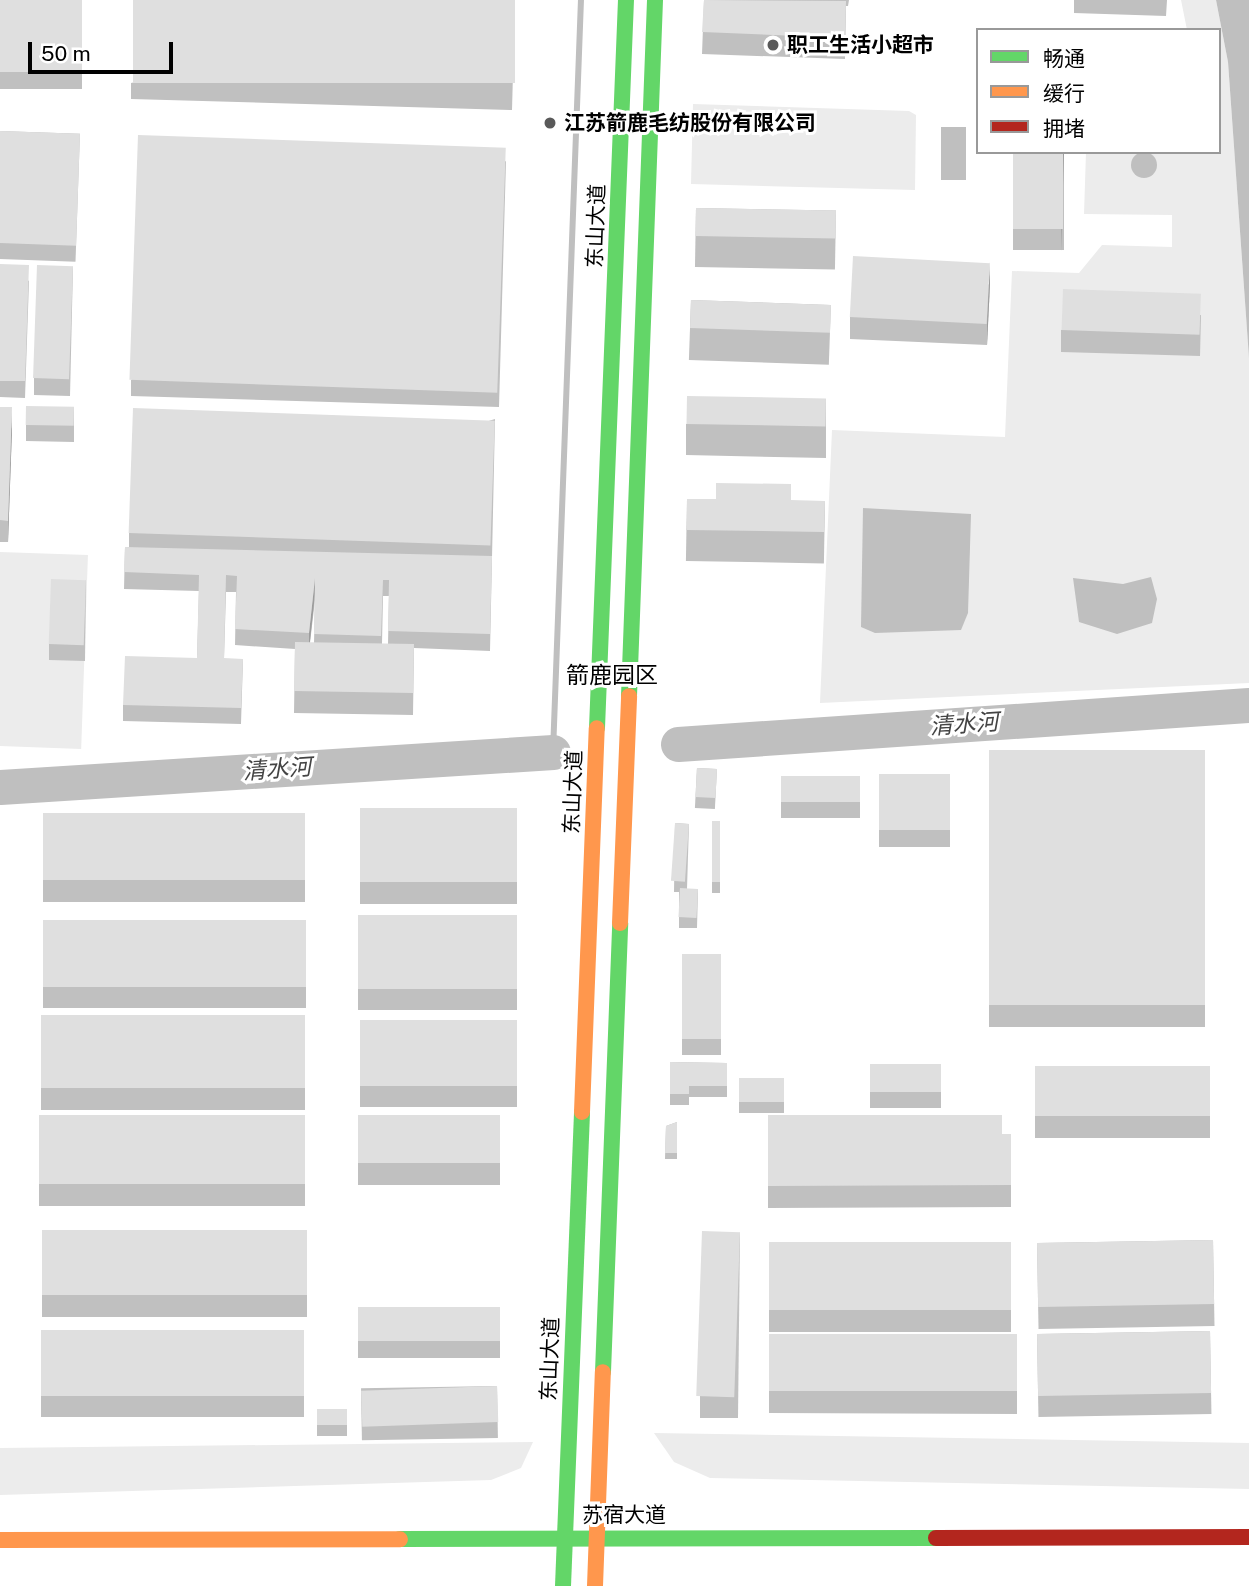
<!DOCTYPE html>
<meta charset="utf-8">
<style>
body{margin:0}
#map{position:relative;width:1249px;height:1586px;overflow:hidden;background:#fff;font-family:"Public Sans","Noto Sans SC",sans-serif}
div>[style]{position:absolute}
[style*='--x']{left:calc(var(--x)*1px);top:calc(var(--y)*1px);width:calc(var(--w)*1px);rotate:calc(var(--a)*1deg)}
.green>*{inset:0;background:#ececec;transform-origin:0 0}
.water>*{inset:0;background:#bfbfbf;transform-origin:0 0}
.round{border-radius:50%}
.stream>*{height:6px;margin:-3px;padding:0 3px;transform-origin:3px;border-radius:3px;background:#bfbfbf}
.river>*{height:35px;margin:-17.5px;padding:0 17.5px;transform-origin:17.5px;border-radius:17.5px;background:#bfbfbf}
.fast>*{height:16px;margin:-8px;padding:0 8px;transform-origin:8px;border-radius:8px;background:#63d668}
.slow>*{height:16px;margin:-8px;padding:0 8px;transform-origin:8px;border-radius:8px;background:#ff974d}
.jam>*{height:16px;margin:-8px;padding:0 8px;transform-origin:8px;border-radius:8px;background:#b3261e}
.wall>*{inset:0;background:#c0c0c0;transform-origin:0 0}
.shaded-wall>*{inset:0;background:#9c9c9c}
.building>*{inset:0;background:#dfdfdf;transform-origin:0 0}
.dots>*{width:19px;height:19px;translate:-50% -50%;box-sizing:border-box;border:4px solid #fff;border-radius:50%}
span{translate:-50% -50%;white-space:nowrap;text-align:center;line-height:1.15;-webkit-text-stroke:6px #fff;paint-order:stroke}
.poi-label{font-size:21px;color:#000;font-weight:700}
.left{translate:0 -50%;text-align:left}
.street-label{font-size:21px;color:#000}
.neighbourhood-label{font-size:23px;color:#000}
.water-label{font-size:23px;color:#444;font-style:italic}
.legend{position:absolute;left:976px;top:28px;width:245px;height:126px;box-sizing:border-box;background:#fff;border:2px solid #999;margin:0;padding:9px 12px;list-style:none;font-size:21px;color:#000}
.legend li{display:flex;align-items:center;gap:14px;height:35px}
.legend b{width:35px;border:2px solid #999}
.scale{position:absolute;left:28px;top:42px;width:145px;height:32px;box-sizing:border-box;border:4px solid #000;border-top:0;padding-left:9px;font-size:21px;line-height:24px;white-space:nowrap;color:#000;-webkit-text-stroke:5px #fff;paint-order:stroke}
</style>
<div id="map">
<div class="green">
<i style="clip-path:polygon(1181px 0,1216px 0,1228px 62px,1249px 358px,1249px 683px,820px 703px,832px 430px,1005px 437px,1012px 271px,1079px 273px,1102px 245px,1172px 247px,1172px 215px,1084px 214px,1086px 152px,1219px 152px,1219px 30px,1187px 30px)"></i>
<i style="clip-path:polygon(693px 104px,909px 111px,916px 115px,915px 190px,691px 184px)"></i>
<i style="left:0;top:552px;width:88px;height:194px;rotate:2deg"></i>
<i style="clip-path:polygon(654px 1433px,1249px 1443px,1249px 1489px,710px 1478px,674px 1462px)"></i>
<i style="clip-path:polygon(533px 1442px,521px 1468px,491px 1480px,0 1495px,0 1448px)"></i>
</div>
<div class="water">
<i style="clip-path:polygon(1216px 0,1249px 0,1249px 358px,1228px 62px)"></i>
<i style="left:941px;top:127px;width:25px;height:53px"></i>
<i class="round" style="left:1131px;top:152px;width:26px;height:26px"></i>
<i style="clip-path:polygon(863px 508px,971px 514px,968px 613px,961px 630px,875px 633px,861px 627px)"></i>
<i style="clip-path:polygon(1151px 577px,1157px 599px,1152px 623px,1117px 634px,1079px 622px,1073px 578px,1123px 584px)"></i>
</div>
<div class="stream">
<i style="--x:553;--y:752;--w:753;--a:-87.87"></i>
</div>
<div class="river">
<i style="--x:678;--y:744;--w:572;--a:-3.91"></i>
<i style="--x:0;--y:787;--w:554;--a:-3.62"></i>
</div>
<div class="fast">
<i style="--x:629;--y:696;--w:696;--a:-87.86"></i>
<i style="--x:597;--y:728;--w:729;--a:-87.72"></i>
<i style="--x:603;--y:1372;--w:449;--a:-87.8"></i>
<i style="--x:400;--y:1539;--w:536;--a:-0.11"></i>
<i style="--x:563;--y:1586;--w:474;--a:-87.7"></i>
</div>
<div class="slow">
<i style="--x:620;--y:923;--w:227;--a:-87.7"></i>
<i style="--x:582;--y:1112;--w:384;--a:-87.8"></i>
<i style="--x:0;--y:1540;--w:400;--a:-0.1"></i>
<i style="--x:595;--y:1586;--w:214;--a:-87.9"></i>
</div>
<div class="jam">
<i style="--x:936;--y:1538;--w:313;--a:-0.2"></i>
</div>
<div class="wall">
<i style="left:0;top:0;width:82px;height:89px"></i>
<i style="clip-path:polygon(515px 0,512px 110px,131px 99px,131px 83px)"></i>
<i style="clip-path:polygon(704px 0,849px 0,848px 6px,846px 6px,845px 59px,702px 54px)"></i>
<i style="clip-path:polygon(1074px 0,1167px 0,1166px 16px,1074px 13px)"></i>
<i style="left:0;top:131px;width:80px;height:128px;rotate:2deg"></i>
<i style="left:1013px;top:152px;width:51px;height:98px"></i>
<i style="clip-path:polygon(506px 161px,499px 407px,131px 396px,131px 380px)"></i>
<i style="left:696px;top:208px;width:140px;height:59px;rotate:1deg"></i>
<i style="clip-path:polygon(0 264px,29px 281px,25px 398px,0 397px)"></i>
<i style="clip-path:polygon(73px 266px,70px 396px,34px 395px,34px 378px)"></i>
<i style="clip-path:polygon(990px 284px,987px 345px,850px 339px,850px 317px)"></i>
<i style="left:691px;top:300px;width:140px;height:60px;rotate:2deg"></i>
<i style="clip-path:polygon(1201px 315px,1200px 356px,1061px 352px,1061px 330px)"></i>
<i style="clip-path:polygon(826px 399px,826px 458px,686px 455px,686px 424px)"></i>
<i style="clip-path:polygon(0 407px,12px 429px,8px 542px,0 542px)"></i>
<i style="clip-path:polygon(74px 407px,74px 442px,26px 441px,26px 425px)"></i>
<i style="clip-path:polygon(evenodd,495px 419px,490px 651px,414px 648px,413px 715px,294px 713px,295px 649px,235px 645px,236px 592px,226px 592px,224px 659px,243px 659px,241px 724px,123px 721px,123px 705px,197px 658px,199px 591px,124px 589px,125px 547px,129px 547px,129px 533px,495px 419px,383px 596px,389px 596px,388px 644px,382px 644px,383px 596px,495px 419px,315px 600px,314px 643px,310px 643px,315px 600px)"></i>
<i style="left:687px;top:499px;width:138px;height:62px;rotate:1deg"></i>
<i style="clip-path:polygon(86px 580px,85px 661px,49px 660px,49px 644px)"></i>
<i style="left:1205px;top:750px;width:277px;height:216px;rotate:90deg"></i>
<i style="left:697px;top:768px;width:20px;height:40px;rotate:3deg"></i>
<i style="left:950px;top:774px;width:73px;height:71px;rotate:90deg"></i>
<i style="left:781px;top:776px;width:79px;height:42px"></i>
<i style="left:360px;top:808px;width:157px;height:96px"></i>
<i style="left:305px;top:813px;width:89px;height:262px;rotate:90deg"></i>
<i style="left:712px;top:821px;width:8px;height:72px"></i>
<i style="clip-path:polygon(675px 823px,689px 824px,687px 889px,698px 889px,697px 928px,679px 928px,679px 892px,674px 892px)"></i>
<i style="left:517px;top:915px;width:95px;height:159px;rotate:90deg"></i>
<i style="left:306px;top:920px;width:88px;height:263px;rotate:90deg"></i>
<i style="left:682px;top:954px;width:39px;height:101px"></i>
<i style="left:305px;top:1015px;width:95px;height:264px;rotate:90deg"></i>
<i style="left:360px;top:1020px;width:157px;height:87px"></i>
<i style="clip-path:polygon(670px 1062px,727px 1063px,727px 1097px,689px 1097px,689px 1105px,670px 1105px)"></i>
<i style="left:941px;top:1064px;width:44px;height:71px;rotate:90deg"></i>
<i style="left:1210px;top:1066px;width:72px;height:175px;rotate:90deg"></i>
<i style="left:739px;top:1078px;width:45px;height:35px"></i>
<i style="left:305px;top:1115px;width:91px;height:266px;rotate:90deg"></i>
<i style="left:358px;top:1115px;width:142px;height:70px"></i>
<i style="clip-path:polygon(768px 1115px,1002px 1134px,1011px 1134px,1011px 1207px,768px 1208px)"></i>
<i style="clip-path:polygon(677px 1122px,677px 1159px,665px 1159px,666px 1126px)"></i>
<i style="left:307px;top:1230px;width:87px;height:265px;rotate:90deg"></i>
<i style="clip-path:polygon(740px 1232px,738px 1418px,700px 1418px,700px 1396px)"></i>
<i style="left:1213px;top:1240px;width:86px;height:176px;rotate:89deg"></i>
<i style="left:1011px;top:1242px;width:90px;height:242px;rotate:90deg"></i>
<i style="left:358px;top:1307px;width:142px;height:51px"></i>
<i style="left:304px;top:1330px;width:87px;height:263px;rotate:90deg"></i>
<i style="left:1210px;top:1331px;width:83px;height:173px;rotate:89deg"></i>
<i style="clip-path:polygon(1017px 1336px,1017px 1414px,769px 1413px,769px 1391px)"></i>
<i style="left:497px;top:1386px;width:52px;height:136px;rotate:89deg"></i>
<i style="left:317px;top:1409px;width:30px;height:27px"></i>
</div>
<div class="shaded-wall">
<i style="clip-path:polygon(1063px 152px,1064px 152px,1061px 252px,1061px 230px)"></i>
<i style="clip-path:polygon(990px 262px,990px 284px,987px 345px,987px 324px)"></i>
<i style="clip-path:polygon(12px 407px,12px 429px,8px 542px,8px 521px)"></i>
<i style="clip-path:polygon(315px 578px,315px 594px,309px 650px,309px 633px)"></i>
</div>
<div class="building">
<i style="left:0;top:0;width:82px;height:72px"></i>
<i style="left:133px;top:0;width:382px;height:83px"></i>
<i style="clip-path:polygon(704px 0,846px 1px,845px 38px,702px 32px)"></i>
<i style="left:0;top:131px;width:80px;height:112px;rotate:2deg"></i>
<i style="left:138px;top:135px;width:368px;height:245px;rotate:2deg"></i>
<i style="left:1013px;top:152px;width:50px;height:77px"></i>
<i style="left:696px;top:208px;width:140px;height:28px;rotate:1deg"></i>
<i style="left:853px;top:256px;width:137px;height:61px;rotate:3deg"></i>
<i style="clip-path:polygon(0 264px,29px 265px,25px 381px,0 381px)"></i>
<i style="left:37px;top:265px;width:36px;height:113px;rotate:2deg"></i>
<i style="left:1063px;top:289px;width:138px;height:41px;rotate:2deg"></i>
<i style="left:691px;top:300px;width:140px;height:28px;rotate:2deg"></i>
<i style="left:687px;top:396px;width:139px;height:28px;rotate:1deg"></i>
<i style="left:26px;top:406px;width:48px;height:19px;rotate:1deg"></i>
<i style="clip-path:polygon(0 407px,12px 407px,8px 521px,0 520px)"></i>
<i style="left:133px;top:408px;width:362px;height:125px;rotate:2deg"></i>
<i style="clip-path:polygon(716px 483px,791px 484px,791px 500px,825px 501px,824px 532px,687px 530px,687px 499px,716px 499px)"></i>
<i style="clip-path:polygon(125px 547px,492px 556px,490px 634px,388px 631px,389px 580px,383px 580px,381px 636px,314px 634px,315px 578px,309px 633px,235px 629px,237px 576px,226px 575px,224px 658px,243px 659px,241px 708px,123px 705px,125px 656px,197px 658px,199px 575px,124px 572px)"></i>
<i style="left:51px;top:579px;width:35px;height:65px;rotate:2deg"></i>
<i style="left:295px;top:642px;width:119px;height:49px;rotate:1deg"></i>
<i style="left:1205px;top:750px;width:255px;height:216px;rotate:90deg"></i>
<i style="left:697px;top:768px;width:20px;height:29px;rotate:3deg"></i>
<i style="left:950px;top:774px;width:56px;height:71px;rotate:90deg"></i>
<i style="left:781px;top:776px;width:79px;height:26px"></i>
<i style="left:360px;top:808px;width:157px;height:74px"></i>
<i style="left:305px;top:813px;width:67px;height:262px;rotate:90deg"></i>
<i style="left:712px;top:821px;width:8px;height:61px"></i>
<i style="left:675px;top:823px;width:14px;height:58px;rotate:4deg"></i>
<i style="left:680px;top:888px;width:18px;height:29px;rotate:3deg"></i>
<i style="left:517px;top:915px;width:74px;height:159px;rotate:90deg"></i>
<i style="left:306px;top:920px;width:67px;height:263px;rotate:90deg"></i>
<i style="left:682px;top:954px;width:39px;height:85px"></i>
<i style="left:305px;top:1015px;width:73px;height:264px;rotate:90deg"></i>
<i style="left:360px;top:1020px;width:157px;height:66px"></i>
<i style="clip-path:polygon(670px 1062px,727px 1063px,727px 1086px,689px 1086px,689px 1094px,670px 1094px)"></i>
<i style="left:941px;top:1064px;width:28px;height:71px;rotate:90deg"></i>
<i style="left:1210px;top:1066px;width:50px;height:175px;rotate:90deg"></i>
<i style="left:739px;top:1078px;width:45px;height:24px"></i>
<i style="left:305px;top:1115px;width:69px;height:266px;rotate:90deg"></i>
<i style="left:358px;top:1115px;width:142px;height:48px"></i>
<i style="clip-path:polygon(768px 1115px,1002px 1115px,1002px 1134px,1011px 1134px,1011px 1185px,768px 1186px)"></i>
<i style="clip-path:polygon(677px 1122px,677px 1153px,665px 1153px,666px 1126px)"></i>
<i style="left:307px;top:1230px;width:65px;height:265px;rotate:90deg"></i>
<i style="left:702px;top:1231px;width:38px;height:165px;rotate:2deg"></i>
<i style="left:1213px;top:1240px;width:64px;height:176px;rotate:89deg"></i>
<i style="left:1011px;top:1242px;width:68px;height:242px;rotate:90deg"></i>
<i style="left:358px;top:1307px;width:142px;height:34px"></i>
<i style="left:304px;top:1330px;width:66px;height:263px;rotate:90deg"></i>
<i style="left:1210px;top:1331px;width:62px;height:173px;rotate:89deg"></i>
<i style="left:769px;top:1334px;width:248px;height:57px"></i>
<i style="left:497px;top:1386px;width:36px;height:136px;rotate:88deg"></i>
<i style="left:317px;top:1409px;width:30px;height:16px"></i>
</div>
<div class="dots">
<i style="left:773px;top:45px;background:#595959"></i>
<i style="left:550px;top:123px;background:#595959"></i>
</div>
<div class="poi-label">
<span class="left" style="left:787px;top:45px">职工生活小超市</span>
<span class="left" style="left:564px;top:123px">江苏箭鹿毛纺股份有限公司</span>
</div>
<div class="street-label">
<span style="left:596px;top:226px;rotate:-88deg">东山大道</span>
<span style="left:573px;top:792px;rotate:-88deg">东山大道</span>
<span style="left:550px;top:1359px;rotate:-88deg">东山大道</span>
<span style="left:624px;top:1515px">苏宿大道</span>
</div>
<div class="neighbourhood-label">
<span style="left:612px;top:675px">箭鹿园区</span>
</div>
<div class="water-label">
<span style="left:964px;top:724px;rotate:-4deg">清水河</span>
<span style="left:277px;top:769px;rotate:-4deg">清水河</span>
</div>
<ul class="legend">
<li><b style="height:9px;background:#63d668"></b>畅通</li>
<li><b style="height:9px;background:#ff974d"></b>缓行</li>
<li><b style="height:9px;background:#b3261e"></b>拥堵</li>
</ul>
<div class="scale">50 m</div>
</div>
